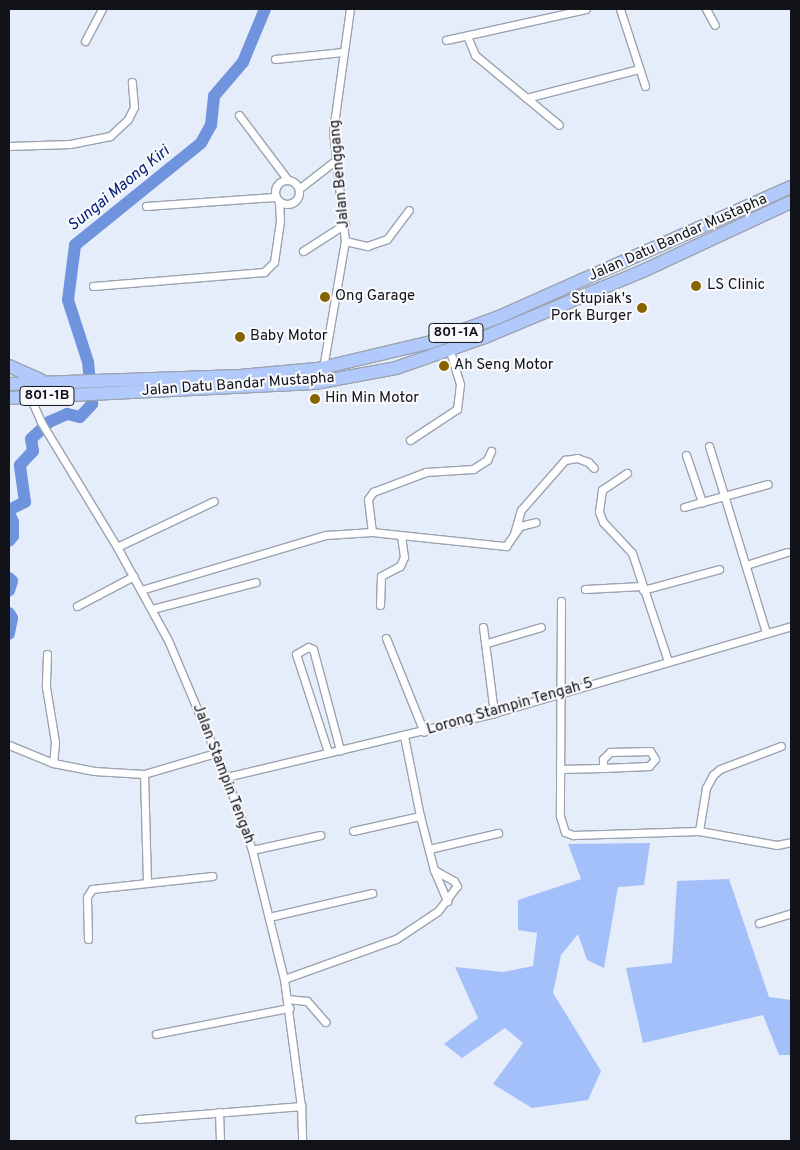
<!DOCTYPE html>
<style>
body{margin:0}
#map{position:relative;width:800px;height:1150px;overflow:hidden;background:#e5ecfa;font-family:Overpass,sans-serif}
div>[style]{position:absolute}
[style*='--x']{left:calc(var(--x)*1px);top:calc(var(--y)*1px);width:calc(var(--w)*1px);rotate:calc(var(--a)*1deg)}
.green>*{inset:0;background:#a3c0fa}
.river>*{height:12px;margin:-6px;padding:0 6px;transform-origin:6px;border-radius:6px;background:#7093dd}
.roads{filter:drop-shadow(1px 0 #9ca3b0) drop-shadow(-1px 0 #9ca3b0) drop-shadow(0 1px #9ca3b0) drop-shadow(0 -1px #9ca3b0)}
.street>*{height:7px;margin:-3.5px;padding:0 3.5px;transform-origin:3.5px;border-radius:3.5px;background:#fff}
.street>.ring{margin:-3.5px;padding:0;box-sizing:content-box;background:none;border:7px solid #fff;border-radius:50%}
.highway>*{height:12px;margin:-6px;padding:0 6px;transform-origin:6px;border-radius:6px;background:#b2cafb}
.dots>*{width:14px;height:14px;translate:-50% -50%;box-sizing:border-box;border:2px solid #f8f9fc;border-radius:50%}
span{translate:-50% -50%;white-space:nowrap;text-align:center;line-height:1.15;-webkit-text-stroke:4px #f8f9fc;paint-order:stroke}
.shield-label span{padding:1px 4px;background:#f8f9fc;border:1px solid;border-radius:4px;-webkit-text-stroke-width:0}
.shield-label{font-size:14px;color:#111318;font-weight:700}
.street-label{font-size:15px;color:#111318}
.poi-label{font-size:15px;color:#111318}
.left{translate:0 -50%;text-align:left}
.right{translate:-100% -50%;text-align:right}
.water-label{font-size:16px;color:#052076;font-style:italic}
.frame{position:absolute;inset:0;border:10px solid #111318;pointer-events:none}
</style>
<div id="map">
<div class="green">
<i style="clip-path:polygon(650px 843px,644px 885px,618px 887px,604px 968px,587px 960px,578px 934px,561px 955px,553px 993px,601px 1071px,588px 1100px,532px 1108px,493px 1084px,523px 1043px,505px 1028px,462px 1058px,444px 1044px,478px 1018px,455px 967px,503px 972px,533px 966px,537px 933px,518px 930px,518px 900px,581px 879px,568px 844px)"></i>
<i style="clip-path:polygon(729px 879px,769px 997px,791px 1000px,791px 1055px,779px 1055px,763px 1015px,643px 1043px,626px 968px,672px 963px,677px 881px)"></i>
</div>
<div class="river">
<i style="--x:9;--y:510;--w:18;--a:-27"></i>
<i style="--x:25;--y:502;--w:37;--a:-98"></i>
<i style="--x:20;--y:465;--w:19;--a:-47"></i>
<i style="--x:33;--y:451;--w:12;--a:-99"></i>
<i style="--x:31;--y:439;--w:25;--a:-43"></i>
<i style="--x:49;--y:422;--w:20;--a:-24"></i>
<i style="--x:67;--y:414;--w:13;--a:13"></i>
<i style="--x:80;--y:417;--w:18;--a:-47"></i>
<i style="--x:92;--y:404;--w:42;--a:-95.4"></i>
<i style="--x:88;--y:362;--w:65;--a:-107.9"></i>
<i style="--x:68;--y:300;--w:55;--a:-82.7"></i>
<i style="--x:75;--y:245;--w:162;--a:-39"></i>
<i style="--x:201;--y:143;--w:21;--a:-61"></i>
<i style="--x:211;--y:125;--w:29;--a:-84"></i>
<i style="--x:214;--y:96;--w:45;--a:-49.5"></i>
<i style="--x:243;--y:62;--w:57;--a:-67.5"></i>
<i style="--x:9;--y:513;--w:10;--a:66"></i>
<i style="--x:13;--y:522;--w:14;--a:90"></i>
<i style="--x:13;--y:536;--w:6;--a:129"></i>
<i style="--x:9;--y:578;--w:4;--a:45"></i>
<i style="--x:12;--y:581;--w:10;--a:107"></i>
<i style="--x:9;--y:613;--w:6;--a:59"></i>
<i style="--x:12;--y:618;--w:16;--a:101"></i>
</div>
<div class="roads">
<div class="street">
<i style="--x:620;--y:9;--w:81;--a:72"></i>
<i style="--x:706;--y:9;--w:18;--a:61"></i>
<i style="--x:467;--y:36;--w:21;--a:67"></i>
<i style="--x:475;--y:55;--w:109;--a:39.8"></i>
<i style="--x:446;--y:40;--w:143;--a:-12.5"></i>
<i style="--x:85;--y:41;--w:36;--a:-62"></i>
<i style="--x:275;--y:59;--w:68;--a:-5.9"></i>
<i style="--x:526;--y:98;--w:117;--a:-14.4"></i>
<i style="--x:239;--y:115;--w:80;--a:53.1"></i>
<i style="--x:9;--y:146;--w:61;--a:-1.9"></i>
<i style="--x:70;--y:144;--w:41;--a:-11.3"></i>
<i style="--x:110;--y:136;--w:25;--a:-43"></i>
<i style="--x:128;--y:119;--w:13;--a:-63"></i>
<i style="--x:134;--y:107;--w:25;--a:-95"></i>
<i class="ring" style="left:275px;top:180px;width:17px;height:17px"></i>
<i style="--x:300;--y:188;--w:46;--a:-37.9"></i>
<i style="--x:146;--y:206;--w:128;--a:-4"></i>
<i style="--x:345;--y:241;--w:23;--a:13"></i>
<i style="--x:367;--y:246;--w:21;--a:-19"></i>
<i style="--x:387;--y:239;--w:36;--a:-53"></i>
<i style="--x:303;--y:251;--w:50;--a:-32.7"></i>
<i style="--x:93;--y:286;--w:172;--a:-4.7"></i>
<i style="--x:264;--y:272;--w:14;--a:-45"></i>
<i style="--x:274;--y:262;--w:41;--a:-81.7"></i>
<i style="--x:280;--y:221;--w:19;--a:-93"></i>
<i style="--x:323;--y:368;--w:129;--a:-80.2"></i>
<i style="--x:345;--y:241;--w:111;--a:-96.2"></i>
<i style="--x:333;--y:131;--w:123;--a:-82.1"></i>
<i style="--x:30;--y:397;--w:27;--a:66"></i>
<i style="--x:41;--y:422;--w:146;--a:58.7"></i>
<i style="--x:117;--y:547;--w:106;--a:61.3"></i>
<i style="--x:168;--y:640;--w:149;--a:67.1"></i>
<i style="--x:226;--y:777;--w:77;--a:70.4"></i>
<i style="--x:252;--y:850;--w:133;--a:76.1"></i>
<i style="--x:284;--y:979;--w:128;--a:82.4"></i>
<i style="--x:301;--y:1106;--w:35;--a:88"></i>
<i style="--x:410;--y:440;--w:56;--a:-33.4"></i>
<i style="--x:457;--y:409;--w:25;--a:-83"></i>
<i style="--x:460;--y:384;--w:34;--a:-107"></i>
<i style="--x:709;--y:446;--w:195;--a:73"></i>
<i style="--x:686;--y:455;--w:50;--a:71.2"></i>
<i style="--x:702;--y:502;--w:68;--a:-15.3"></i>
<i style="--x:627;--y:473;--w:30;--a:146"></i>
<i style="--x:602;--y:490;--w:22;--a:98"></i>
<i style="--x:599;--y:512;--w:11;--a:68"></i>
<i style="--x:603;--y:522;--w:42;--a:46.9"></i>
<i style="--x:632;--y:553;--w:114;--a:71.6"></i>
<i style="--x:684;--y:507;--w:19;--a:-16"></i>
<i style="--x:372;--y:532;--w:33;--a:-97"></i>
<i style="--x:368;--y:499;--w:9;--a:-54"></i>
<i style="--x:373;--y:492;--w:57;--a:-20.7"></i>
<i style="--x:426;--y:472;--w:47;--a:-3.7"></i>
<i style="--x:473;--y:469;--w:17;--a:-33"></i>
<i style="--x:487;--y:460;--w:10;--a:-66"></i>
<i style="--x:514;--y:534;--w:25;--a:-74"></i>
<i style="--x:521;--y:510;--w:67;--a:-48.7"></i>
<i style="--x:565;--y:460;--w:12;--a:-9"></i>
<i style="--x:577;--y:458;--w:12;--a:20"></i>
<i style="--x:588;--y:462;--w:8;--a:45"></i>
<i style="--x:117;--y:547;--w:107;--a:-25.4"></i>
<i style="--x:746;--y:565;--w:43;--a:-17.6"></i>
<i style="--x:585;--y:589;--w:57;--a:-3"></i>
<i style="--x:141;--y:590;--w:193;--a:-16.6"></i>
<i style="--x:326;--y:535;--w:46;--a:-3.7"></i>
<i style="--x:372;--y:532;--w:135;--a:6"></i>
<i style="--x:506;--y:546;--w:24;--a:-55"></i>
<i style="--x:520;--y:526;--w:16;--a:-14"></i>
<i style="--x:643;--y:590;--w:79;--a:-15.4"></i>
<i style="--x:561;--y:601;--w:215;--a:90.3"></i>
<i style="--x:560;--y:816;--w:17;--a:73"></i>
<i style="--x:565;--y:832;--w:9;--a:21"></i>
<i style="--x:573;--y:835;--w:126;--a:-1.8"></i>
<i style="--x:699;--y:831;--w:79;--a:10.2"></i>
<i style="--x:777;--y:845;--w:14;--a:-12"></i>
<i style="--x:380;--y:605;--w:29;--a:-88"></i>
<i style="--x:381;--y:576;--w:21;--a:-28"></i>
<i style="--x:400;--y:566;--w:10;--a:-66"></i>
<i style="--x:404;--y:557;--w:21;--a:-98"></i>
<i style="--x:77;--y:606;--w:64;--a:-27.8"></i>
<i style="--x:152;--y:609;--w:107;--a:-14.6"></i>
<i style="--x:483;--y:627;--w:87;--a:82.7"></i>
<i style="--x:386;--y:638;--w:101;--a:68"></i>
<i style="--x:487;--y:643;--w:56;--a:-16.5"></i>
<i style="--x:47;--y:654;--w:33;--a:92"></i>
<i style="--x:46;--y:687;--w:56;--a:80.7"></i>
<i style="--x:55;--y:742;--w:21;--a:95"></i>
<i style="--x:404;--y:736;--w:82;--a:78.7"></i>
<i style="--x:420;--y:816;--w:56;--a:75.5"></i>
<i style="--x:434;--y:870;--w:34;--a:67"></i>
<i style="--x:9;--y:745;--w:48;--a:22.2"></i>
<i style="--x:53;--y:763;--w:42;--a:11"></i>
<i style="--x:94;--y:771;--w:50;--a:3.4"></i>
<i style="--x:144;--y:774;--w:75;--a:-16.3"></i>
<i style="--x:328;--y:752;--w:103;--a:-108.1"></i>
<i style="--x:296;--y:654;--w:14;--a:-30"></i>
<i style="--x:308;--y:647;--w:5;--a:22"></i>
<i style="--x:313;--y:649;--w:105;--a:75"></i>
<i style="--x:561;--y:769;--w:42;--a:-1.4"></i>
<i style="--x:603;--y:768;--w:46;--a:-2.5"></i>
<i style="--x:649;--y:766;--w:9;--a:-49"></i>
<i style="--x:655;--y:759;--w:9;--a:-122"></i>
<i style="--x:650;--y:751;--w:40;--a:178.6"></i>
<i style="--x:610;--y:752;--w:10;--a:135"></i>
<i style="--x:603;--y:759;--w:9;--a:90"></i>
<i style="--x:144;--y:774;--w:107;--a:88.4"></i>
<i style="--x:226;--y:777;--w:276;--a:-13.4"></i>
<i style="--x:494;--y:713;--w:309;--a:-16.3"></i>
<i style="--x:353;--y:831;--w:69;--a:-12.6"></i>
<i style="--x:699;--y:831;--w:44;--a:-80.8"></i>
<i style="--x:706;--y:788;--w:15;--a:-62"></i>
<i style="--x:713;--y:775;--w:9;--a:-41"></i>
<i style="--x:720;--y:769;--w:65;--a:-20.7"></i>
<i style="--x:429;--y:849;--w:71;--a:-13.1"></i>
<i style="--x:252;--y:850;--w:70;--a:-12.4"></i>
<i style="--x:269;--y:917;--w:106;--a:-13.1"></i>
<i style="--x:759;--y:923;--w:34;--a:-17"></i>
<i style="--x:88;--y:939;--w:42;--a:-91.4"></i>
<i style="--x:87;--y:897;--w:9;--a:-58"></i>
<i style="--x:92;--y:889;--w:121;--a:-6.2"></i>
<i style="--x:284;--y:979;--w:119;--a:-19.7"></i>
<i style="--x:396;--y:939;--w:50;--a:-33.7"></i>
<i style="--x:438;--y:911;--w:31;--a:-53"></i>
<i style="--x:457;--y:886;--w:6;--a:-121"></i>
<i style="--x:454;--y:881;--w:23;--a:-151"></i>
<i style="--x:287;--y:999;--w:20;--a:6"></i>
<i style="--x:307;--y:1001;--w:28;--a:49"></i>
<i style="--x:156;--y:1034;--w:136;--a:-11.1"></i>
<i style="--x:219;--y:1112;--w:29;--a:88"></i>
<i style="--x:139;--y:1119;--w:163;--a:-4.6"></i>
</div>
<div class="highway">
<i style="--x:9;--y:366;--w:35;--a:24"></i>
<i style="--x:9;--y:384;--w:231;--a:-2"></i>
<i style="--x:240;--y:376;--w:77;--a:-5.2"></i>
<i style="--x:317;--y:369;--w:117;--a:-13.3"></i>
<i style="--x:431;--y:342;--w:72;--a:-20.2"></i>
<i style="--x:499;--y:317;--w:320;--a:-24"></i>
<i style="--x:9;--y:398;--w:306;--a:-2.8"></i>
<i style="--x:315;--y:383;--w:82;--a:-10.5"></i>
<i style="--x:396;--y:368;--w:94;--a:-19.2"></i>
<i style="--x:485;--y:337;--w:173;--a:-22.7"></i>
<i style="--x:645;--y:270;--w:161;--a:-25"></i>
</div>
</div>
<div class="dots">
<i style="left:696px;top:286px;background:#876300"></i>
<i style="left:325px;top:297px;background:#876300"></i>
<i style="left:642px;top:308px;background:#876300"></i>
<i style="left:240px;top:337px;background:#876300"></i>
<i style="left:444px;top:366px;background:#876300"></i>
<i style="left:315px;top:399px;background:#876300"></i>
</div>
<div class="shield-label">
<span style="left:456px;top:333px">801-1A</span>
<span style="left:47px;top:396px">801-1B</span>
</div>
<div class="street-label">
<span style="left:340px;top:174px;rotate:-95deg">Jalan Benggang</span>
<span style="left:678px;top:238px;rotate:-24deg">Jalan Datu Bandar Mustapha</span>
<span style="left:238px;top:385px;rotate:-4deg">Jalan Datu Bandar Mustapha</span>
<span style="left:510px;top:707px;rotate:-16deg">Lorong Stampin Tengah 5</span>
<span style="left:223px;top:774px;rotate:69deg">Jalan Stampin Tengah</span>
</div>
<div class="poi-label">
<span class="left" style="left:707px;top:286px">LS Clinic</span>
<span class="left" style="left:335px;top:297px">Ong Garage</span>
<span class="right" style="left:632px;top:308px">Stupiak's<br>Pork Burger</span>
<span class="left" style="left:250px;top:337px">Baby Motor</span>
<span class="left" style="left:454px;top:366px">Ah Seng Motor</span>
<span class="left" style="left:325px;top:399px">Hin Min Motor</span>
</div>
<div class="water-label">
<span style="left:119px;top:189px;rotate:-39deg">Sungai Maong Kiri</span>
</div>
<div class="frame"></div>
</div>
